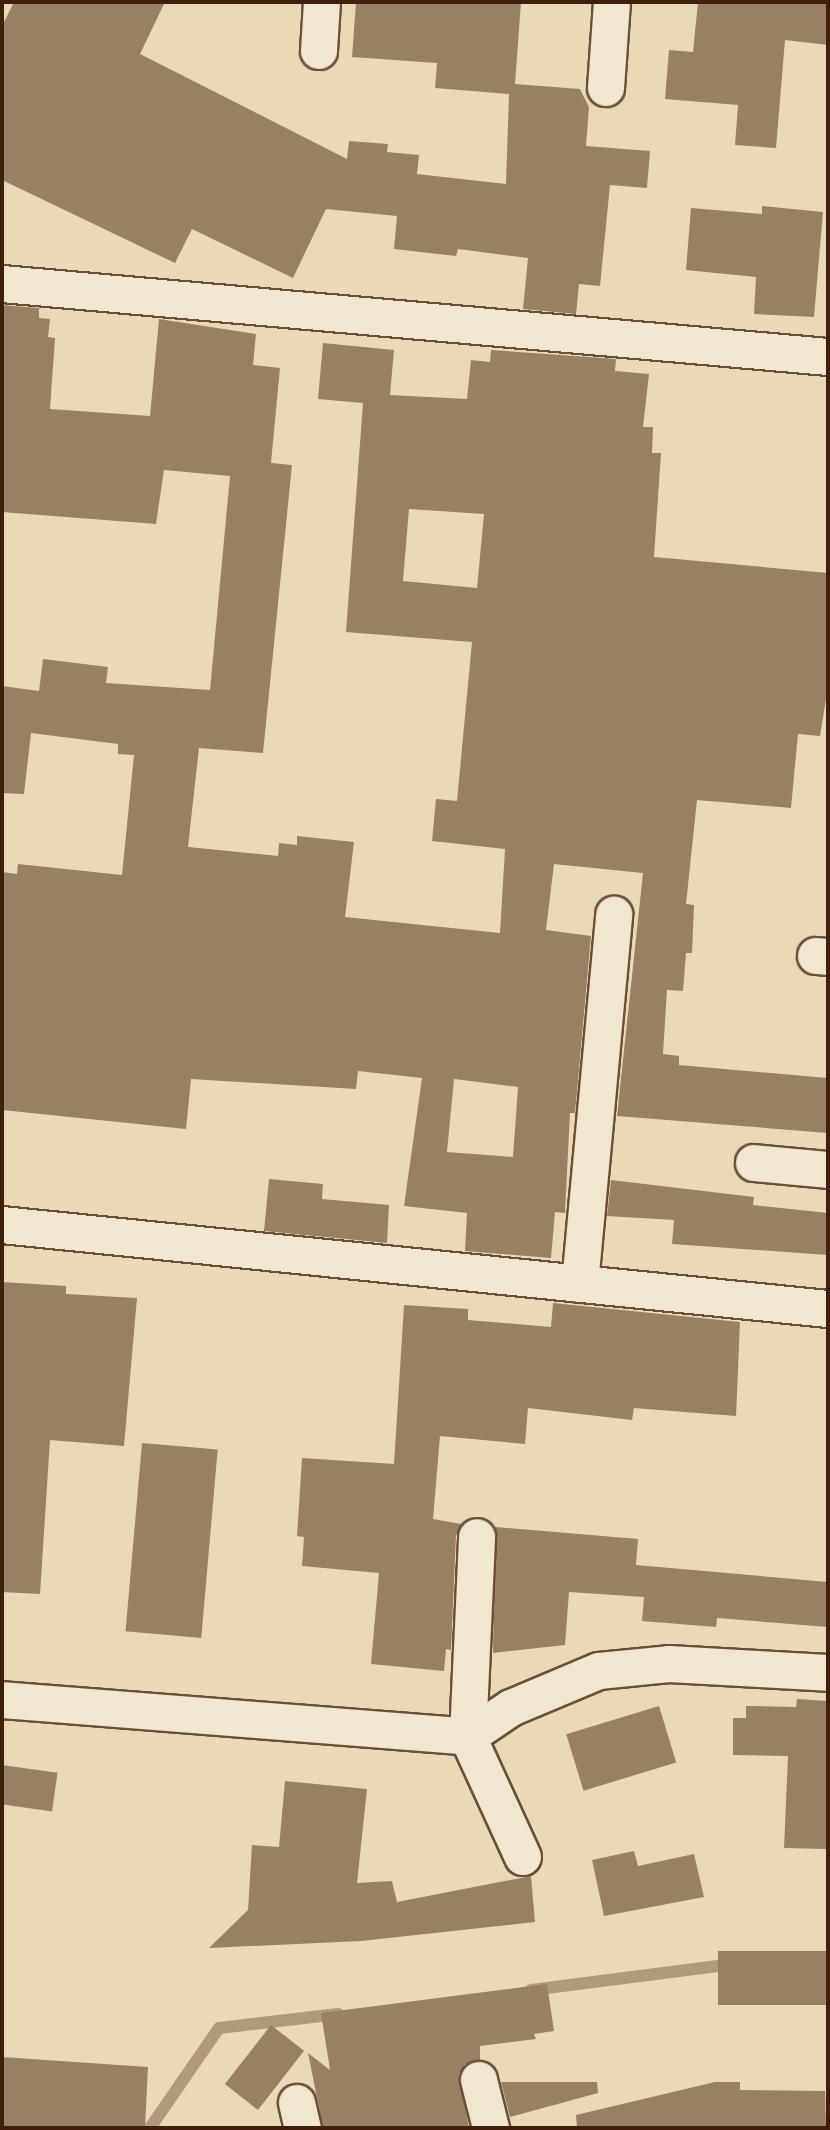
<!DOCTYPE html>
<style>
body{margin:0}
#map{position:relative;width:830px;height:2130px;overflow:hidden;background:#ead9b6;font-family:"Libre Caslon Text",serif}
div>[style]{position:absolute}
[style*='--x']{left:calc(var(--x)*1px);top:calc(var(--y)*1px);width:calc(var(--w)*1px);rotate:calc(var(--a)*1deg)}
.stream>*{height:12px;margin:-6px;padding:0 6px;transform-origin:6px;border-radius:6px;background:#b09a7d}
.building>*{inset:0;background:#988065;transform-origin:0 0}
.roads{filter:drop-shadow(2px 0 #6a4e37) drop-shadow(-2px 0 #6a4e37) drop-shadow(0 2px #6a4e37) drop-shadow(0 -2px #6a4e37)}
.street>*{height:36px;margin:-18px;padding:0 18px;transform-origin:18px;border-radius:18px;background:#f1e6d0}
span{translate:-50% -50%;white-space:nowrap;text-align:center;line-height:1.15;-webkit-text-stroke:6px #f1e6d0;paint-order:stroke}
.frame{position:absolute;inset:0;border:4px solid #40200d;pointer-events:none}
</style>
<div id="map">
<div class="stream">
<i style="--x:531;--y:1990;--w:206;--a:-7.3"></i>
<i style="--x:150;--y:2128;--w:121;--a:-55.4"></i>
<i style="--x:219;--y:2028;--w:120;--a:-6.7"></i>
</div>
<div class="building">
<i style="clip-path:polygon(14px 2px,165px 2px,140px 54px,347px 159px,349px 141px,388px 144px,387px 152px,419px 155px,417px 174px,506px 184px,509px 94px,435px 88px,437px 63px,352px 57px,356px 2px,521px 2px,515px 84px,580px 89px,589px 107px,586px 146px,650px 151px,647px 188px,610px 185px,600px 286px,579px 284px,576px 314px,523px 309px,528px 258px,458px 249px,456px 256px,394px 249px,397px 216px,326px 209px,293px 278px,192px 229px,175px 263px,2px 180px,2px 26px)"></i>
<i style="clip-path:polygon(698px 2px,828px 2px,828px 45px,785px 40px,776px 148px,735px 145px,738px 105px,665px 99px,669px 50px,693px 52px)"></i>
<i style="clip-path:polygon(762px 206px,823px 212px,814px 317px,754px 314px,756px 277px,686px 270px,691px 208px,762px 214px)"></i>
<i style="clip-path:polygon(evenodd,2px 305px,39px 308px,39px 318px,50px 319px,48px 337px,55px 338px,50px 409px,150px 416px,159px 319px,256px 334px,253px 365px,280px 368px,271px 463px,292px 465px,263px 753px,199px 748px,188px 847px,278px 856px,279px 843px,297px 845px,297px 836px,354px 842px,345px 917px,500px 933px,505px 849px,432px 841px,436px 799px,457px 801px,472px 642px,346px 632px,363px 403px,318px 399px,323px 343px,394px 350px,390px 395px,467px 399px,471px 360px,490px 362px,491px 350px,616px 359px,615px 371px,649px 374px,643px 427px,653px 427px,652px 453px,661px 453px,654px 557px,828px 573px,828px 687px,820px 736px,798px 734px,791px 808px,697px 800px,686px 904px,694px 905px,692px 953px,686px 953px,683px 991px,667px 990px,663px 1054px,679px 1056px,679px 1065px,828px 1078px,828px 1133px,617px 1116px,643px 873px,554px 864px,546px 930px,591px 936px,575px 1113px,570px 1113px,565px 1213px,555px 1212px,551px 1258px,465px 1251px,467px 1213px,404px 1206px,422px 1078px,358px 1071px,356px 1089px,191px 1079px,186px 1129px,2px 1110px,2px 872px,17px 874px,18px 864px,122px 875px,134px 755px,118px 754px,118px 744px,31px 733px,24px 794px,2px 793px,2px 686px,39px 691px,43px 659px,108px 667px,106px 683px,210px 690px,230px 476px,164px 470px,156px 524px,2px 512px,2px 305px,409px 509px,484px 514px,477px 588px,403px 581px,409px 509px,2px 305px,454px 1079px,518px 1087px,513px 1157px,447px 1152px,454px 1079px)"></i>
<i style="clip-path:polygon(269px 1179px,323px 1184px,322px 1199px,389px 1205px,387px 1243px,264px 1231px)"></i>
<i style="clip-path:polygon(611px 1180px,754px 1197px,753px 1205px,828px 1213px,828px 1255px,672px 1244px,674px 1220px,607px 1216px)"></i>
<i style="clip-path:polygon(2px 1282px,66px 1286px,66px 1294px,137px 1298px,124px 1446px,50px 1440px,40px 1594px,2px 1592px)"></i>
<i style="clip-path:polygon(553px 1303px,740px 1322px,736px 1416px,634px 1408px,632px 1420px,528px 1408px,525px 1444px,440px 1436px,433px 1519px,461px 1524px,456px 1536px,451px 1650px,446px 1649px,444px 1671px,371px 1664px,379px 1573px,302px 1566px,304px 1537px,297px 1536px,302px 1458px,394px 1464px,404px 1305px,468px 1309px,468px 1320px,551px 1327px)"></i>
<i style="left:142px;top:1443px;width:76px;height:189px;rotate:5deg"></i>
<i style="clip-path:polygon(495px 1527px,638px 1539px,636px 1565px,828px 1582px,828px 1627px,717px 1618px,716px 1627px,642px 1621px,644px 1597px,569px 1592px,565px 1645px,493px 1653px)"></i>
<i style="clip-path:polygon(797px 1699px,828px 1701px,828px 1849px,784px 1848px,788px 1756px,733px 1755px,733px 1718px,746px 1718px,746px 1706px,796px 1707px)"></i>
<i style="left:659px;top:1706px;width:59px;height:97px;rotate:73deg"></i>
<i style="left:2px;top:1765px;width:56px;height:39px;rotate:8deg"></i>
<i style="clip-path:polygon(285px 1781px,367px 1789px,357px 1883px,392px 1881px,397px 1902px,531px 1876px,535px 1922px,361px 1941px,209px 1948px,248px 1910px,252px 1845px,279px 1847px)"></i>
<i style="clip-path:polygon(634px 1851px,638px 1866px,694px 1854px,704px 1897px,604px 1916px,592px 1860px)"></i>
<i style="left:828px;top:1951px;width:54px;height:110px;rotate:90deg"></i>
<i style="clip-path:polygon(547px 1984px,554px 2031px,534px 2034px,536px 2039px,480px 2046px,480px 2060px,465px 2064px,459px 2074px,469px 2128px,323px 2128px,308px 2053px,330px 2070px,321px 2013px)"></i>
<i style="left:271px;top:2025px;width:42px;height:75px;rotate:38deg"></i>
<i style="clip-path:polygon(2px 2057px,148px 2067px,145px 2128px,2px 2128px)"></i>
<i style="clip-path:polygon(501px 2082px,597px 2082px,598px 2093px,510px 2117px)"></i>
<i style="clip-path:polygon(715px 2082px,740px 2082px,740px 2090px,825px 2091px,826px 2128px,577px 2128px,576px 2115px)"></i>
</div>
<div class="roads">
<div class="street">
<i style="--x:319;--y:51;--w:49;--a:-86.5"></i>
<i style="--x:606;--y:88;--w:86;--a:-86"></i>
<i style="--x:2;--y:284;--w:829;--a:5.05"></i>
<i style="--x:816;--y:956;--w:12;--a:5"></i>
<i style="--x:754;--y:1163;--w:74;--a:5.4"></i>
<i style="--x:2;--y:1225;--w:830;--a:5.81"></i>
<i style="--x:580;--y:1284;--w:371;--a:-84.7"></i>
<i style="--x:2;--y:1700;--w:467;--a:4.5"></i>
<i style="--x:468;--y:1737;--w:132;--a:65.4"></i>
<i style="--x:468;--y:1737;--w:52;--a:-34"></i>
<i style="--x:511;--y:1708;--w:95;--a:-22.8"></i>
<i style="--x:599;--y:1671;--w:70;--a:-5.7"></i>
<i style="--x:669;--y:1664;--w:159;--a:3.2"></i>
<i style="--x:468;--y:1737;--w:200;--a:-87.4"></i>
<i style="--x:479;--y:2080;--w:49;--a:76"></i>
<i style="--x:297;--y:2103;--w:26;--a:77"></i>
</div>
</div>
<div class="frame"></div>
</div>
